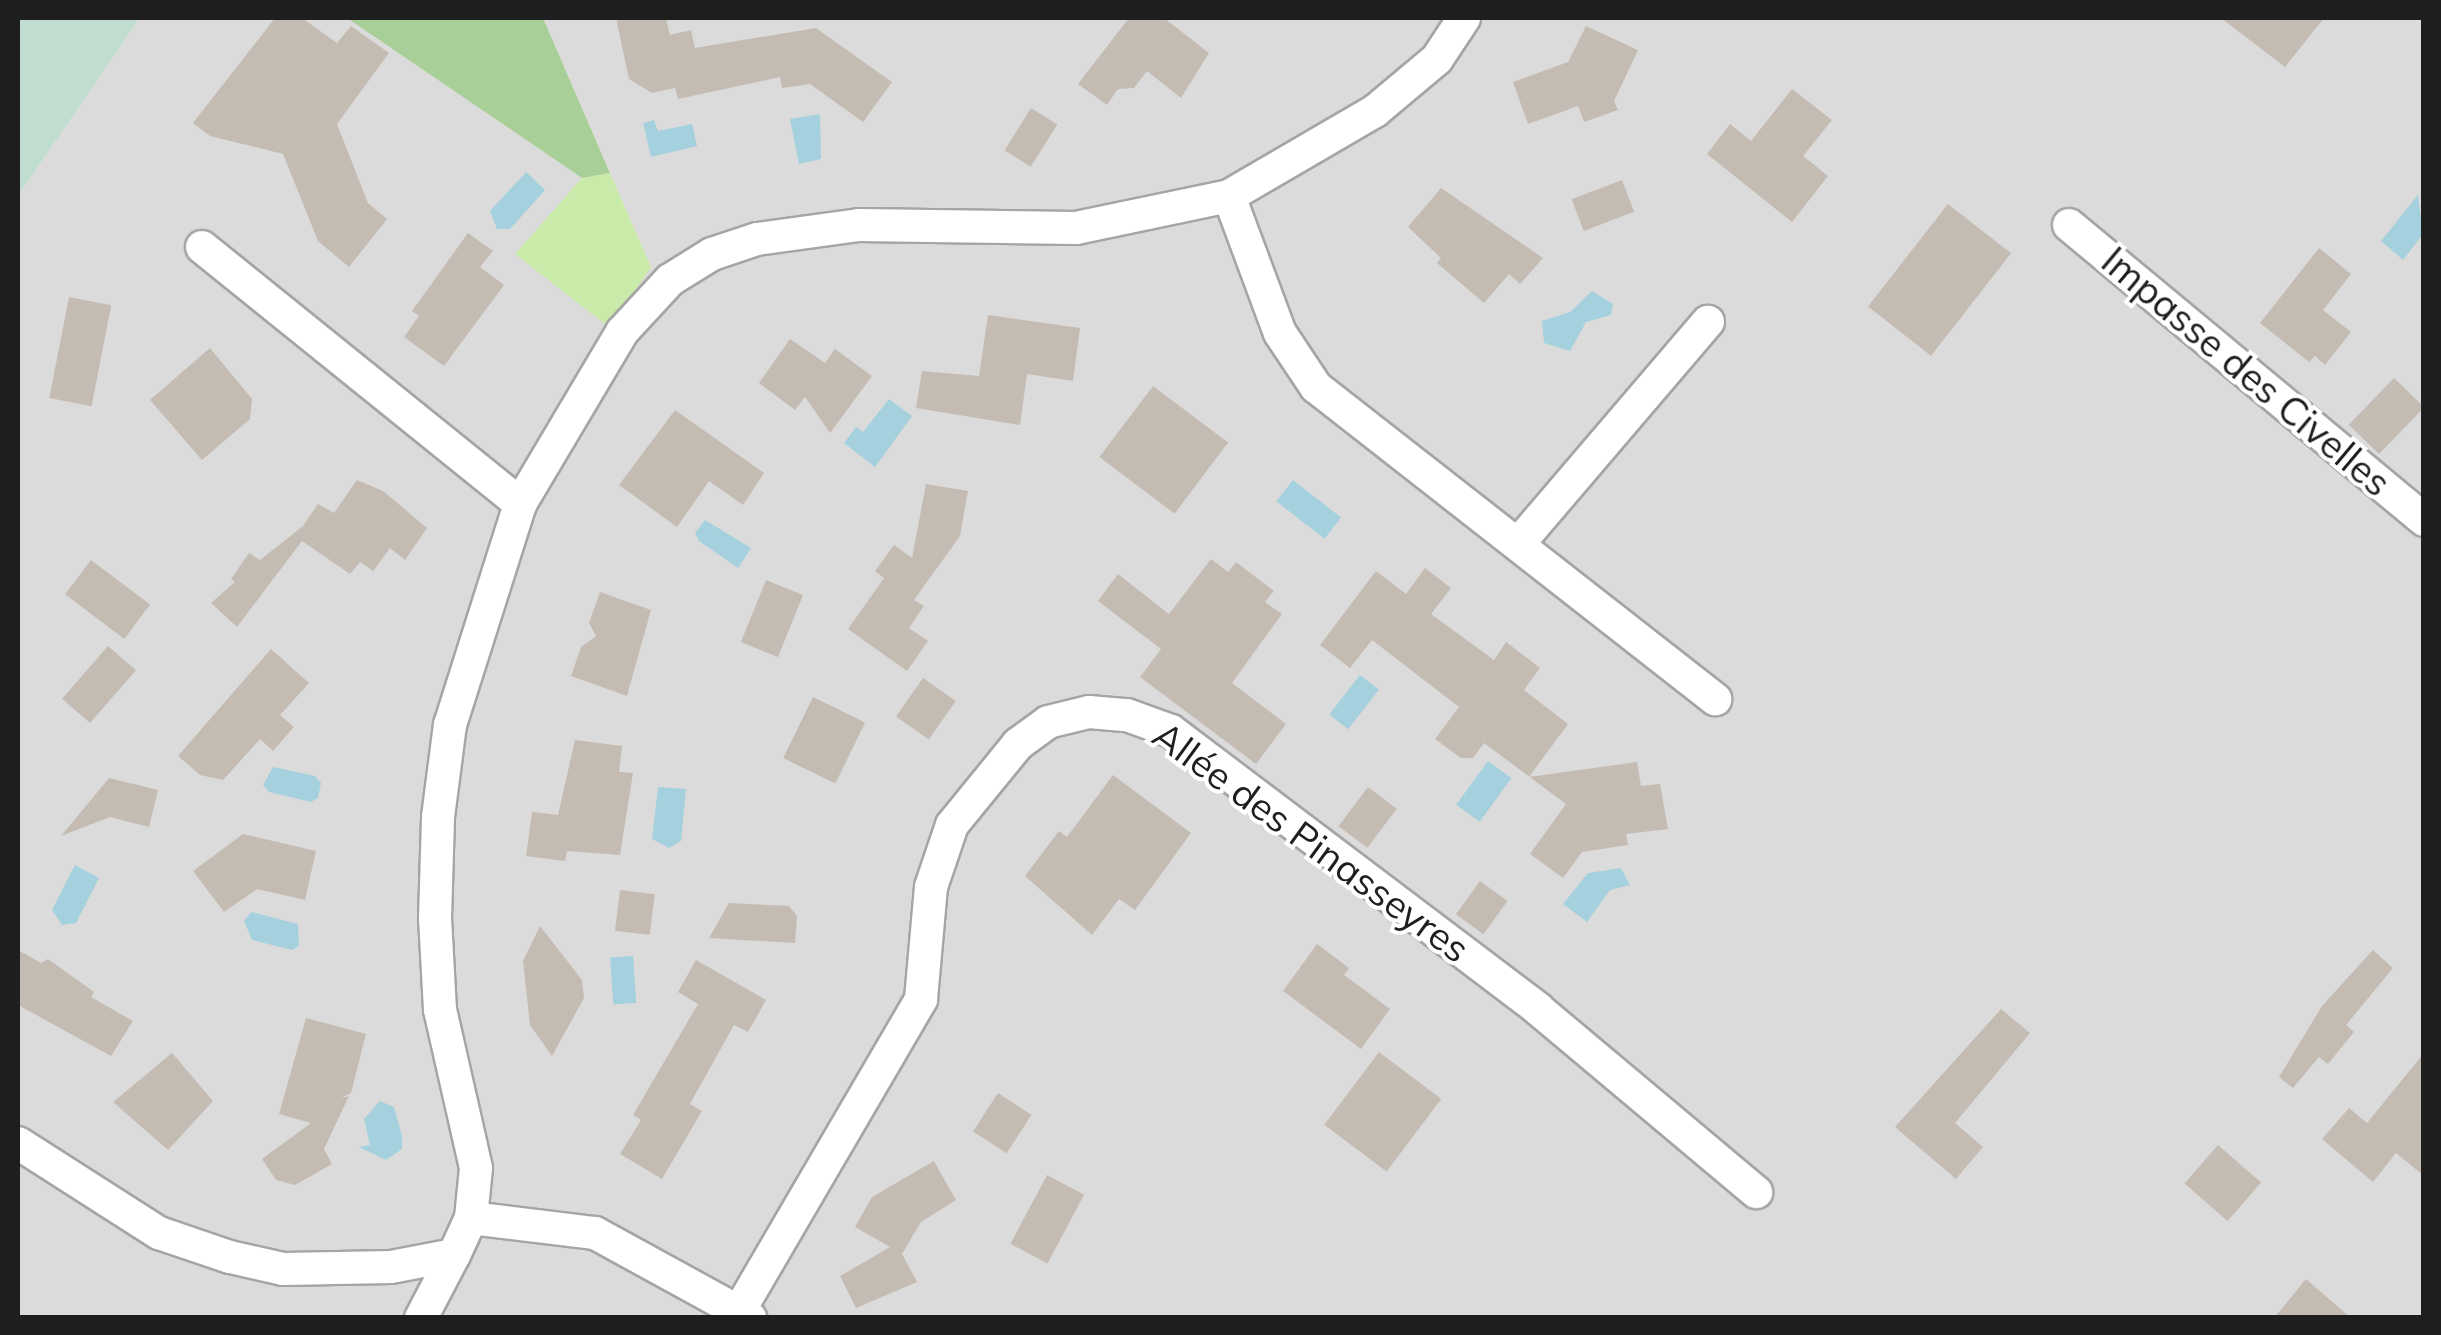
<!DOCTYPE html>
<meta charset="utf-8">
<style>
body{margin:0}
#map{position:relative;width:2441px;height:1335px;overflow:hidden;background:#efebe4;font-family:Mulish,sans-serif}
div>[style]{position:absolute}
[style*='--x']{left:calc(var(--x)*1px);top:calc(var(--y)*1px);width:calc(var(--w)*1px);rotate:calc(var(--a)*1deg)}
.residential>*{inset:0;background:#dcdbdb}
.grass>*{inset:0;background:#caeaa9}
.forest>*{inset:0;background:#a9cf98}
.wetland>*{inset:0;background:#c1ddd0}
.water>*{inset:0;background:#a4d1dd;transform-origin:0 0}
.building>*{inset:0;background:#c4bbb3;transform-origin:0 0}
.roads{filter:drop-shadow(2px 0 #a5a5a5) drop-shadow(-2px 0 #a5a5a5) drop-shadow(0 2px #a5a5a5) drop-shadow(0 -2px #a5a5a5)}
.street>*{height:32px;margin:-16px;padding:0 16px;transform-origin:16px;border-radius:16px;background:#fff}
span{translate:-50% -50%;white-space:nowrap;text-align:center;line-height:1.15;-webkit-text-stroke:8px #fff;paint-order:stroke}
.street-label{font-size:38px;color:#1e1e1e}
.frame{position:absolute;inset:0;border:20px solid #1e1e1e;pointer-events:none}
</style>
<div id="map">
<div class="residential">
<i style="clip-path:polygon(140px 18px,347px 18px,582px 178px,516px 254px,651px 267px,543px 18px,2423px 18px,2423px 1317px,18px 1318px,18px 196px)"></i>
</div>
<div class="grass">
<i style="clip-path:polygon(610px 173px,651px 267px,610px 328px,515px 254px,582px 178px)"></i>
</div>
<div class="forest">
<i style="clip-path:polygon(347px 18px,543px 18px,610px 173px,582px 178px)"></i>
</div>
<div class="wetland">
<i style="clip-path:polygon(18px 18px,140px 18px,18px 196px)"></i>
</div>
<div class="water">
<i style="clip-path:polygon(820px 114px,821px 159px,799px 164px,790px 119px)"></i>
<i style="clip-path:polygon(654px 120px,658px 131px,692px 124px,697px 146px,651px 157px,643px 123px)"></i>
<i style="clip-path:polygon(526px 172px,545px 190px,510px 229px,497px 229px,490px 211px)"></i>
<i style="clip-path:polygon(2418px 195px,2423px 234px,2403px 260px,2381px 241px)"></i>
<i style="clip-path:polygon(1592px 291px,1613px 304px,1611px 315px,1586px 322px,1570px 351px,1544px 343px,1542px 321px,1570px 312px)"></i>
<i style="clip-path:polygon(889px 399px,912px 416px,875px 467px,844px 443px,856px 427px,863px 432px)"></i>
<i style="left:1293px;top:480px;width:61px;height:27px;rotate:38deg"></i>
<i style="clip-path:polygon(705px 520px,751px 548px,738px 568px,699px 541px,695px 533px)"></i>
<i style="left:1360px;top:675px;width:24px;height:50px;rotate:38deg"></i>
<i style="left:1488px;top:761px;width:29px;height:54px;rotate:36deg"></i>
<i style="clip-path:polygon(273px 767px,315px 776px,321px 783px,318px 798px,311px 802px,269px 792px,263px 785px)"></i>
<i style="clip-path:polygon(658px 787px,686px 789px,681px 841px,669px 848px,652px 839px)"></i>
<i style="clip-path:polygon(75px 865px,99px 878px,76px 923px,62px 925px,52px 910px)"></i>
<i style="clip-path:polygon(1621px 868px,1630px 885px,1610px 890px,1587px 922px,1563px 904px,1588px 873px)"></i>
<i style="clip-path:polygon(251px 912px,298px 924px,299px 946px,292px 950px,252px 940px,244px 921px)"></i>
<i style="left:633px;top:956px;width:47px;height:23px;rotate:86deg"></i>
<i style="clip-path:polygon(380px 1101px,394px 1107px,402px 1136px,402px 1149px,386px 1160px,359px 1147px,370px 1145px,364px 1119px)"></i>
</div>
<div class="building">
<i style="clip-path:polygon(275px 18px,302px 18px,337px 43px,351px 26px,389px 53px,337px 124px,368px 203px,387px 219px,349px 267px,318px 241px,283px 154px,210px 136px,193px 123px)"></i>
<i style="clip-path:polygon(616px 18px,666px 18px,670px 35px,691px 30px,695px 48px,816px 28px,892px 82px,863px 122px,810px 84px,782px 88px,780px 77px,678px 99px,675px 88px,652px 93px,629px 79px)"></i>
<i style="clip-path:polygon(1129px 18px,1164px 18px,1209px 53px,1181px 98px,1147px 71px,1134px 88px,1118px 89px,1107px 105px,1078px 84px)"></i>
<i style="clip-path:polygon(2221px 18px,2324px 18px,2285px 67px)"></i>
<i style="clip-path:polygon(1586px 26px,1638px 50px,1614px 101px,1618px 110px,1584px 122px,1578px 106px,1528px 124px,1513px 82px,1568px 62px)"></i>
<i style="clip-path:polygon(1792px 89px,1832px 120px,1803px 156px,1828px 176px,1792px 222px,1707px 154px,1730px 124px,1751px 141px)"></i>
<i style="left:1031px;top:108px;width:31px;height:50px;rotate:32deg"></i>
<i style="left:1622px;top:180px;width:34px;height:54px;rotate:69deg"></i>
<i style="clip-path:polygon(1441px 188px,1543px 258px,1520px 284px,1509px 274px,1484px 303px,1437px 263px,1441px 258px,1408px 227px)"></i>
<i style="left:1948px;top:204px;width:80px;height:130px;rotate:38deg"></i>
<i style="clip-path:polygon(468px 233px,493px 251px,480px 267px,504px 285px,444px 366px,404px 337px,419px 316px,412px 311px)"></i>
<i style="clip-path:polygon(2319px 248px,2351px 274px,2323px 310px,2351px 332px,2325px 365px,2315px 356px,2309px 362px,2260px 323px)"></i>
<i style="left:69px;top:297px;width:43px;height:103px;rotate:11deg"></i>
<i style="clip-path:polygon(988px 315px,1080px 328px,1073px 381px,1027px 374px,1020px 425px,916px 408px,922px 371px,979px 376px)"></i>
<i style="clip-path:polygon(790px 339px,825px 363px,835px 349px,872px 376px,830px 433px,805px 397px,795px 410px,759px 383px)"></i>
<i style="clip-path:polygon(210px 348px,252px 399px,250px 419px,202px 460px,150px 400px)"></i>
<i style="left:2394px;top:378px;width:42px;height:65px;rotate:44deg"></i>
<i style="left:1153px;top:386px;width:94px;height:89px;rotate:37deg"></i>
<i style="clip-path:polygon(675px 410px,764px 473px,743px 505px,709px 481px,677px 527px,619px 485px)"></i>
<i style="clip-path:polygon(357px 480px,383px 491px,427px 528px,405px 560px,390px 548px,373px 571px,360px 562px,350px 574px,302px 541px,237px 627px,211px 603px,235px 582px,231px 579px,249px 553px,260px 560px,303px 526px,318px 504px,334px 513px)"></i>
<i style="clip-path:polygon(926px 484px,968px 491px,960px 536px,914px 600px,924px 606px,909px 628px,928px 641px,907px 671px,848px 629px,884px 578px,875px 571px,894px 545px,912px 558px)"></i>
<i style="clip-path:polygon(1211px 559px,1228px 572px,1236px 562px,1274px 591px,1265px 602px,1282px 614px,1232px 683px,1286px 724px,1256px 764px,1140px 677px,1161px 649px,1098px 601px,1118px 574px,1169px 614px)"></i>
<i style="left:91px;top:560px;width:74px;height:43px;rotate:37deg"></i>
<i style="clip-path:polygon(1425px 568px,1451px 588px,1431px 614px,1494px 660px,1506px 642px,1540px 668px,1524px 690px,1568px 724px,1529px 777px,1637px 762px,1641px 786px,1660px 784px,1668px 829px,1626px 834px,1628px 845px,1582px 852px,1563px 878px,1530px 854px,1566px 804px,1484px 743px,1473px 758px,1461px 758px,1435px 739px,1459px 707px,1372px 640px,1350px 668px,1320px 645px,1376px 571px,1406px 594px)"></i>
<i style="left:766px;top:580px;width:40px;height:67px;rotate:22deg"></i>
<i style="clip-path:polygon(600px 592px,651px 610px,627px 696px,571px 676px,581px 647px,596px 636px,589px 623px)"></i>
<i style="left:108px;top:646px;width:37px;height:70px;rotate:41deg"></i>
<i style="clip-path:polygon(271px 649px,309px 683px,280px 715px,294px 727px,273px 751px,260px 739px,223px 780px,200px 775px,178px 756px)"></i>
<i style="left:923px;top:678px;width:40px;height:47px;rotate:35deg"></i>
<i style="left:813px;top:697px;width:58px;height:68px;rotate:26deg"></i>
<i style="clip-path:polygon(575px 740px,622px 746px,619px 772px,633px 773px,620px 855px,567px 851px,565px 861px,526px 856px,532px 812px,558px 815px)"></i>
<i style="clip-path:polygon(1113px 775px,1191px 833px,1135px 910px,1119px 899px,1092px 935px,1025px 876px,1059px 831px,1067px 837px)"></i>
<i style="clip-path:polygon(109px 778px,158px 790px,149px 827px,110px 817px,61px 836px)"></i>
<i style="left:1368px;top:787px;width:36px;height:49px;rotate:37deg"></i>
<i style="clip-path:polygon(243px 834px,316px 851px,305px 900px,257px 889px,224px 912px,193px 871px)"></i>
<i style="left:1480px;top:881px;width:34px;height:41px;rotate:36deg"></i>
<i style="left:620px;top:890px;width:35px;height:41px;rotate:7deg"></i>
<i style="clip-path:polygon(729px 903px,789px 906px,797px 916px,795px 943px,709px 938px)"></i>
<i style="clip-path:polygon(540px 926px,582px 980px,584px 998px,552px 1056px,530px 1025px,523px 961px)"></i>
<i style="clip-path:polygon(1317px 944px,1349px 968px,1344px 975px,1390px 1009px,1361px 1049px,1283px 991px)"></i>
<i style="clip-path:polygon(18px 950px,41px 963px,48px 959px,94px 992px,91px 997px,133px 1021px,111px 1056px,18px 1005px)"></i>
<i style="clip-path:polygon(2373px 950px,2393px 968px,2346px 1025px,2354px 1032px,2328px 1064px,2319px 1057px,2293px 1088px,2279px 1077px,2322px 1006px)"></i>
<i style="clip-path:polygon(696px 960px,766px 1000px,748px 1032px,734px 1025px,690px 1104px,702px 1111px,662px 1179px,620px 1154px,641px 1120px,633px 1115px,698px 1004px,678px 992px)"></i>
<i style="clip-path:polygon(2001px 1009px,2030px 1033px,1955px 1123px,1983px 1147px,1956px 1179px,1895px 1127px)"></i>
<i style="clip-path:polygon(306px 1018px,366px 1034px,351px 1093px,341px 1098px,349px 1096px,324px 1149px,332px 1164px,295px 1185px,276px 1180px,262px 1159px,311px 1123px,279px 1114px)"></i>
<i style="left:1379px;top:1052px;width:78px;height:91px;rotate:37deg"></i>
<i style="clip-path:polygon(172px 1053px,213px 1101px,168px 1150px,113px 1102px)"></i>
<i style="clip-path:polygon(2424px 1053px,2424px 1176px,2396px 1153px,2373px 1182px,2322px 1139px,2349px 1108px,2367px 1123px)"></i>
<i style="left:998px;top:1093px;width:40px;height:46px;rotate:33deg"></i>
<i style="left:2218px;top:1145px;width:57px;height:51px;rotate:41deg"></i>
<i style="clip-path:polygon(934px 1161px,956px 1200px,921px 1222px,902px 1254px,917px 1282px,856px 1308px,840px 1276px,890px 1247px,855px 1227px,872px 1197px)"></i>
<i style="left:1047px;top:1175px;width:42px;height:78px;rotate:28deg"></i>
<i style="clip-path:polygon(2306px 1279px,2351px 1318px,2274px 1318px)"></i>
</div>
<div class="roads">
<div class="street">
<i style="--x:1229;--y:196;--w:146;--a:69.6"></i>
<i style="--x:1280;--y:333;--w:65;--a:56.3"></i>
<i style="--x:1316;--y:387;--w:507;--a:38.02"></i>
<i style="--x:2069;--y:225;--w:462;--a:39.7"></i>
<i style="--x:202;--y:247;--w:409;--a:38.9"></i>
<i style="--x:1519;--y:543;--w:291;--a:-49.5"></i>
<i style="--x:18;--y:1143;--w:167;--a:32.6"></i>
<i style="--x:159;--y:1233;--w:75;--a:18.7"></i>
<i style="--x:230;--y:1257;--w:54;--a:12.8"></i>
<i style="--x:283;--y:1269;--w:108;--a:-1.1"></i>
<i style="--x:391;--y:1267;--w:64;--a:-10.8"></i>
<i style="--x:454;--y:1255;--w:41;--a:-65.3"></i>
<i style="--x:471;--y:1218;--w:125;--a:6.9"></i>
<i style="--x:595;--y:1233;--w:177;--a:28.7"></i>
<i style="--x:471;--y:1218;--w:50;--a:-84.3"></i>
<i style="--x:476;--y:1168;--w:162;--a:-102.8"></i>
<i style="--x:440;--y:1010;--w:91;--a:-93.1"></i>
<i style="--x:435;--y:919;--w:102;--a:-88.3"></i>
<i style="--x:438;--y:817;--w:93;--a:-82.6"></i>
<i style="--x:450;--y:725;--w:232;--a:-72.4"></i>
<i style="--x:520;--y:504;--w:200;--a:-59.3"></i>
<i style="--x:622;--y:332;--w:71;--a:-47.3"></i>
<i style="--x:670;--y:280;--w:49;--a:-31.8"></i>
<i style="--x:712;--y:254;--w:47;--a:-18.4"></i>
<i style="--x:757;--y:239;--w:103;--a:-7.8"></i>
<i style="--x:859;--y:225;--w:217;--a:0.8"></i>
<i style="--x:1076;--y:228;--w:156;--a:-11.8"></i>
<i style="--x:1229;--y:196;--w:169;--a:-30.2"></i>
<i style="--x:1375;--y:111;--w:81;--a:-40"></i>
<i style="--x:1437;--y:59;--w:49;--a:-56.6"></i>
<i style="--x:739;--y:1311;--w:361;--a:-59.7"></i>
<i style="--x:921;--y:999;--w:112;--a:-84.9"></i>
<i style="--x:931;--y:887;--w:65;--a:-71.3"></i>
<i style="--x:952;--y:825;--w:104;--a:-50.8"></i>
<i style="--x:1018;--y:744;--w:37;--a:-36"></i>
<i style="--x:1048;--y:722;--w:42;--a:-13.7"></i>
<i style="--x:1089;--y:712;--w:38;--a:5"></i>
<i style="--x:1127;--y:715;--w:47;--a:20"></i>
<i style="--x:1171;--y:731;--w:460;--a:37.1"></i>
<i style="--x:1538;--y:1009;--w:285;--a:40"></i>
<i style="--x:421;--y:1318;--w:71;--a:-62.4"></i>
</div>
</div>
<div class="street-label">
<span style="left:2246px;top:372px;rotate:40deg">Impasse des Civelles</span>
<span style="left:1311px;top:842px;rotate:36deg">Allée des Pinasseyres</span>
</div>
<div class="frame"></div>
</div>
